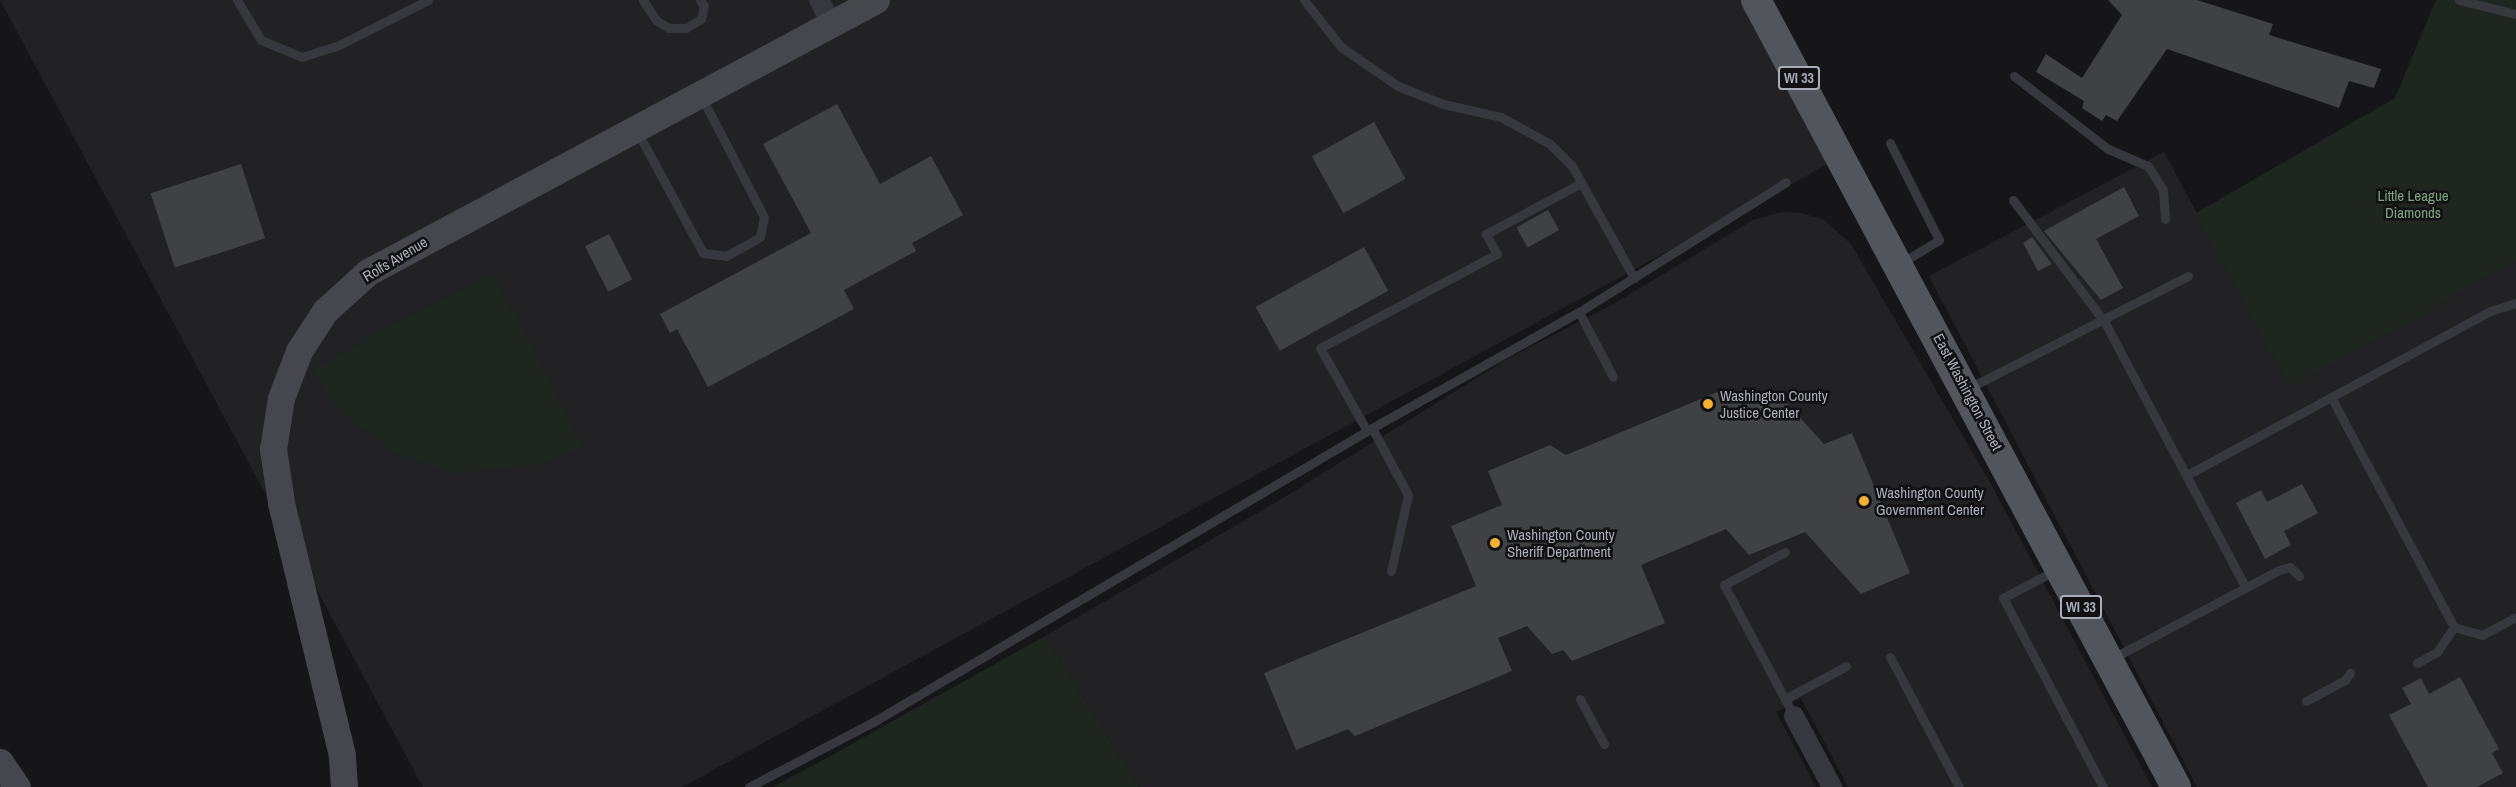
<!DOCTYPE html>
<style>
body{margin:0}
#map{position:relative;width:2516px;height:787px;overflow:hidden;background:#161618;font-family:"Archivo Narrow",sans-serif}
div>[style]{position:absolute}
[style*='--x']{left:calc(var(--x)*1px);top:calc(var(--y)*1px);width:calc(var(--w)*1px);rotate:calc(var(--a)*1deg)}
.built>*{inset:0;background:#222225}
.green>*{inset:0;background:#1e261f}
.building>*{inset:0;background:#404145;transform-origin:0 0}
.lane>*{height:9px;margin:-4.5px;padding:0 4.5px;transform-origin:4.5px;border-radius:4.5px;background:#37383d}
.street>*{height:20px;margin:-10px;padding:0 10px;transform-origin:10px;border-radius:10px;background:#37383d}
.secondary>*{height:27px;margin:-13.5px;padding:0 13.5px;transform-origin:13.5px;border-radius:13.5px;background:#45474d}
.primary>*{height:30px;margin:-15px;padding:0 15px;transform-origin:15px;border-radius:15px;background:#53555c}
.dots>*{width:16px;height:16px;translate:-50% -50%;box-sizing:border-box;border:3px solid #111113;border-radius:50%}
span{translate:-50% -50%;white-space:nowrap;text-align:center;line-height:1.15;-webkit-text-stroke:5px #111113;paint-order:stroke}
.shield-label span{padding:2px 4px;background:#111113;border:2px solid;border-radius:4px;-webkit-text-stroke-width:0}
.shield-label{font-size:14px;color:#a8adb8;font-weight:700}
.park-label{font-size:15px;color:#7fa381}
.street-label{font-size:15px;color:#a8adb8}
.poi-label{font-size:15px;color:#a8adb8}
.left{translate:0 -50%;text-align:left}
</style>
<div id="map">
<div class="built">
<i style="clip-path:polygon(0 0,1751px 0,1841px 157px,682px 787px,423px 787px)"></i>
<i style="clip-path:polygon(2164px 152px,2290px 387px,2516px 261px,2516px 787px,2197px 787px,1929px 276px)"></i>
<i style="clip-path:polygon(1782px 212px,1802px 213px,1824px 220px,1851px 244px,1992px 486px,2152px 787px,1848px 787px,1801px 698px,1776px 712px,1816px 787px,1139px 787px,1045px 636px,1278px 501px,1509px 358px,1617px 302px,1753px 220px)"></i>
</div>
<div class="green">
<i style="clip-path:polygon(2436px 0,2516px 0,2516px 261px,2290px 388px,2196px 213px,2395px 98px)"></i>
<i style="clip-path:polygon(492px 272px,584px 448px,549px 462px,454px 474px,392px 451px,337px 409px,313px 369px)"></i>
<i style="clip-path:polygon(1045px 636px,1139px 787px,773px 787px,816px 764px)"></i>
</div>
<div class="building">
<i style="clip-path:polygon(2108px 0,2197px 0,2273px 24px,2269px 35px,2381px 69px,2374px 88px,2349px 81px,2339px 108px,2167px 49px,2117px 121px,2106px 115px,2102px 121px,2082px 108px,2084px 101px,2036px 72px,2046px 54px,2082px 78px,2122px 15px)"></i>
<i style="clip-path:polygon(837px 104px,880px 184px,931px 156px,963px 215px,912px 243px,916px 251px,844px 290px,854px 309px,708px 387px,677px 329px,670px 333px,660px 314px,811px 233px,763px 144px)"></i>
<i style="left:1374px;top:122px;width:65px;height:71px;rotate:61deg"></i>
<i style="left:241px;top:164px;width:78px;height:95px;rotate:72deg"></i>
<i style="clip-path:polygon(2124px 187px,2139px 216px,2096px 239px,2123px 288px,2101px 300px,2044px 231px)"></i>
<i style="left:1548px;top:210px;width:23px;height:36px;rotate:61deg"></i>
<i style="left:609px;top:234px;width:51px;height:27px;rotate:63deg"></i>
<i style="clip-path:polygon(2032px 237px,2052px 264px,2038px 271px,2023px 243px)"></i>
<i style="left:1364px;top:247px;width:50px;height:124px;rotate:61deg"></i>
<i style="clip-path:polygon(1727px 388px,1742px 405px,1776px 391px,1824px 444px,1852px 433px,1910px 573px,1861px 594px,1805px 532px,1749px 555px,1726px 529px,1641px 565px,1665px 623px,1572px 661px,1563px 650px,1552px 654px,1527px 626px,1498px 638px,1512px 671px,1355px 736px,1348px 729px,1296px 750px,1264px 673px,1476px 586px,1451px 526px,1502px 505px,1488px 471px,1550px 445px,1566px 455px)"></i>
<i style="clip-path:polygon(2302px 484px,2318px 513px,2284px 531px,2291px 545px,2265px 559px,2236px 503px,2261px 490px,2267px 502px)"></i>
<i style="clip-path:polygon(2460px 677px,2499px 749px,2492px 753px,2503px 773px,2477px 787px,2428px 787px,2389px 715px,2411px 704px,2402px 688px,2421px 678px,2429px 694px)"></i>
</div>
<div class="lane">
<i style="--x:237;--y:0;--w:47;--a:59"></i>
<i style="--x:261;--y:40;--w:44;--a:22.5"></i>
<i style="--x:302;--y:57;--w:39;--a:-18"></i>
<i style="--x:339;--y:45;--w:100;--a:-26.8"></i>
<i style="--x:643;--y:0;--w:24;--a:57"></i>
<i style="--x:656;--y:20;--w:15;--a:32"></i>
<i style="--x:669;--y:28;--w:17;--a:0"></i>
<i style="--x:686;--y:28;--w:17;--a:-31"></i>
<i style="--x:701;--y:19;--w:13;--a:-77"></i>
<i style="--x:704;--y:6;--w:7;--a:-124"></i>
<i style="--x:1304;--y:0;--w:60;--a:51.8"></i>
<i style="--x:1341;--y:47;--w:69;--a:34.4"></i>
<i style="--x:1398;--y:86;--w:48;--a:21.8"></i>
<i style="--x:1443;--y:104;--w:59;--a:12.6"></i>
<i style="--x:1501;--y:117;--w:56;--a:28.9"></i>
<i style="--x:1550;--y:144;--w:31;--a:45"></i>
<i style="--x:1572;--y:166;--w:128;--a:61"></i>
<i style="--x:2459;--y:0;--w:59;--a:13.8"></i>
<i style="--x:2014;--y:76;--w:119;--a:37.8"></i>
<i style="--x:2108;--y:149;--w:43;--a:23"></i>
<i style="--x:2148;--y:166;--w:28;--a:58"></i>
<i style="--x:2163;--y:190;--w:29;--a:86"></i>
<i style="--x:637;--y:131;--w:139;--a:61.6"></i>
<i style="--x:703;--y:253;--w:23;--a:7"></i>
<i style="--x:726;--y:256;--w:39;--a:-29"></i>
<i style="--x:760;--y:237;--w:20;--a:-79"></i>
<i style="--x:764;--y:217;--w:136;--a:-117.5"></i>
<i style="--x:1890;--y:143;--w:109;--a:63.2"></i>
<i style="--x:1939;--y:240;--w:44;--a:148.8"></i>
<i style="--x:2013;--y:200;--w:151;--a:53.1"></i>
<i style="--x:2104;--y:321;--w:302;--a:62"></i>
<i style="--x:1579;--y:312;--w:73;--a:62.4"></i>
<i style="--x:1969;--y:388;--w:246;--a:-27.1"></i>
<i style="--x:2331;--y:397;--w:261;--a:61.9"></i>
<i style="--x:1372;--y:428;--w:76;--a:61.8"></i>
<i style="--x:1408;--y:495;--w:78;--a:102.6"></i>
<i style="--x:1367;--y:431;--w:95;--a:-119.5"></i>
<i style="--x:1320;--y:348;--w:200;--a:-28"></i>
<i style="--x:1497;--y:254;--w:23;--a:-119"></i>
<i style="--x:1486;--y:234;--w:108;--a:-28.2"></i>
<i style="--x:2187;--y:475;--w:345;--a:-28.4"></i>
<i style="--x:2490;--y:311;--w:27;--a:-17"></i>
<i style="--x:1785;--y:552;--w:69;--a:151.6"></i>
<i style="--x:1724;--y:585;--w:149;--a:61.9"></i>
<i style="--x:2056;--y:570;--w:60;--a:152.2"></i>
<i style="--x:2003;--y:598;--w:214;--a:62.1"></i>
<i style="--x:1890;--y:657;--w:147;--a:62"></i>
<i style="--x:2111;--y:659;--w:190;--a:-27.9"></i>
<i style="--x:2279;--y:570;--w:11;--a:-15"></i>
<i style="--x:2290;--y:567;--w:13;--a:45"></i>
<i style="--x:2417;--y:663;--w:23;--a:-29"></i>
<i style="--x:2437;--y:652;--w:30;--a:-56"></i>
<i style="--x:2454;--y:627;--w:29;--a:16"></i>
<i style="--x:2482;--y:635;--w:38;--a:-28"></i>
<i style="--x:1580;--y:699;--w:51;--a:61.9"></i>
<i style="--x:1785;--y:699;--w:69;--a:-28.4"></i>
<i style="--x:2306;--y:701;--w:44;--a:-28.3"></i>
<i style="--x:2345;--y:680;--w:9;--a:-54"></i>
<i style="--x:749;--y:787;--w:140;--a:-27.7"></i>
<i style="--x:873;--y:722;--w:579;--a:-30.51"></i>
<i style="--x:1372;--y:428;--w:237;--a:-29.3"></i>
<i style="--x:1579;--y:312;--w:244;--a:-32.1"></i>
</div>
<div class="street">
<i style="--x:819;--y:0;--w:27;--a:62"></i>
<i style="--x:1794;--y:716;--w:81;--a:61.8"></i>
</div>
<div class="secondary">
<i style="--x:0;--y:762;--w:30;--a:56"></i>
<i style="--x:344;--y:787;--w:32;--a:-94"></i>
<i style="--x:342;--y:755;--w:260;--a:-103.6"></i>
<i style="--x:281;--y:502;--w:54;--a:-98.6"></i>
<i style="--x:273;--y:449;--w:52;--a:-81.1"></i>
<i style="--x:281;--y:398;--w:50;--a:-69"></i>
<i style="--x:299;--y:351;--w:48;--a:-57"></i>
<i style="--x:325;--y:311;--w:58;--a:-42.2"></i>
<i style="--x:368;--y:272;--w:576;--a:-28.17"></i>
</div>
<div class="primary">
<i style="--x:1756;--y:0;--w:892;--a:61.91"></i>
</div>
<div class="dots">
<i style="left:1708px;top:404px;background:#f2b134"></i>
<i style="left:1864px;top:501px;background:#f2b134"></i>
<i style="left:1495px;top:543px;background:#f2b134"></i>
</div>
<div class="shield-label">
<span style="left:1799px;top:78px">WI 33</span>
<span style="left:2081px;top:607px">WI 33</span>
</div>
<div class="park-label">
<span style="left:2413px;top:204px">Little League<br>Diamonds</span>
</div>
<div class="street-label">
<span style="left:395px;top:259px;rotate:-31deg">Rolfs Avenue</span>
<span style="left:1968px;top:392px;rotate:62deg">East Washington Street</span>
</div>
<div class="poi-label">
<span class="left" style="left:1720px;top:404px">Washington County<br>Justice Center</span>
<span class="left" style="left:1876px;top:501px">Washington County<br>Government Center</span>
<span class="left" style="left:1507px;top:543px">Washington County<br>Sheriff Department</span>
</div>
</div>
